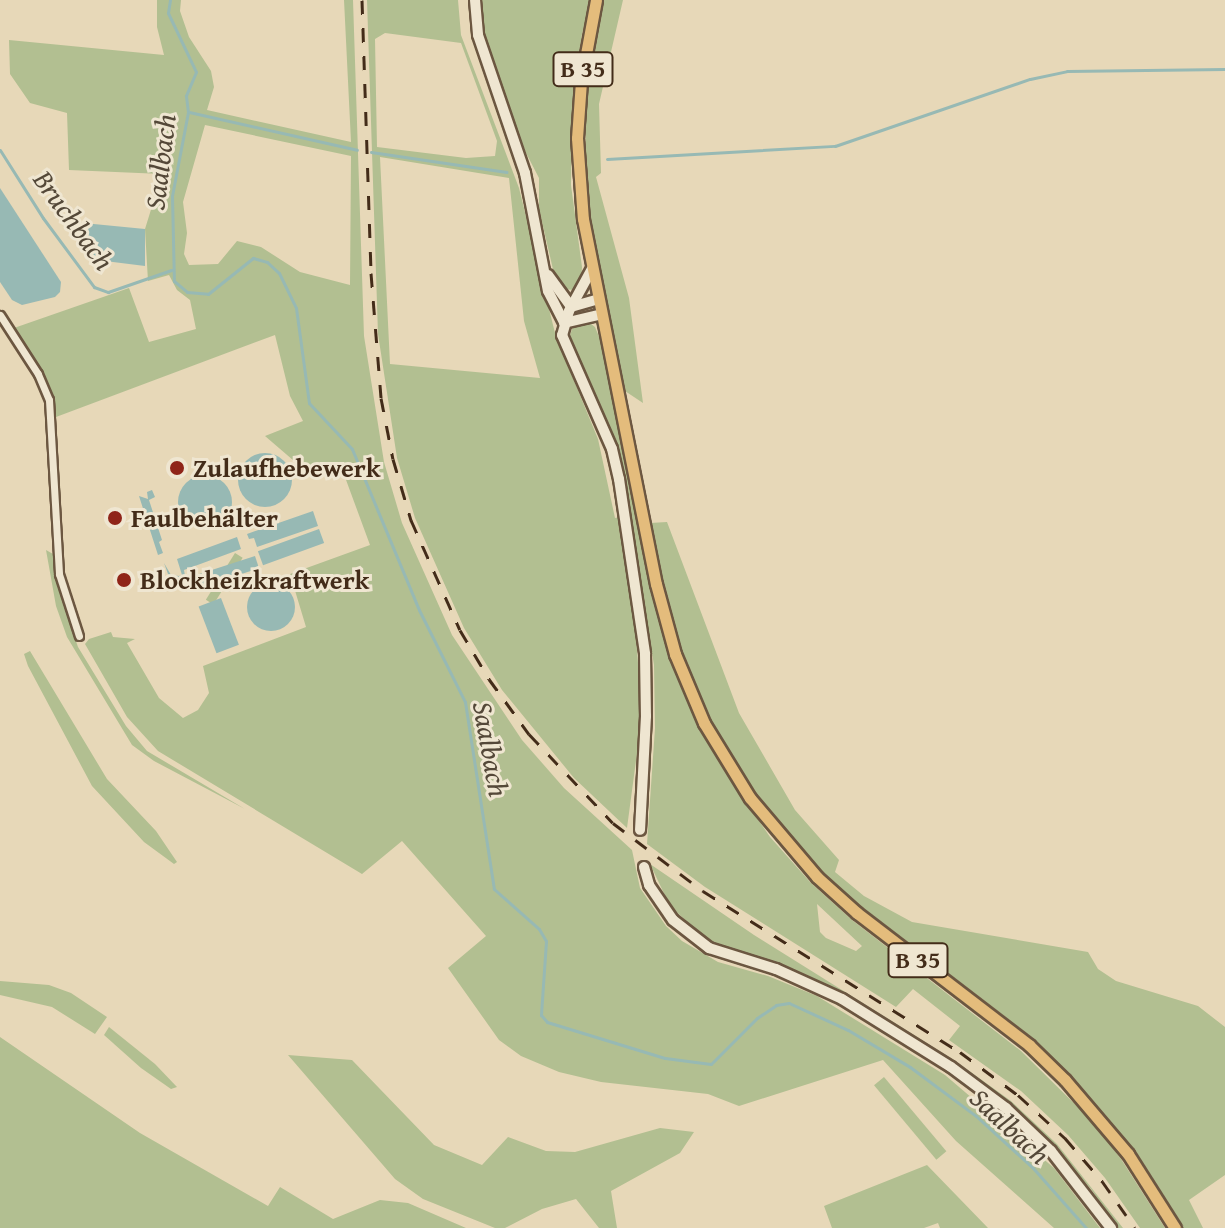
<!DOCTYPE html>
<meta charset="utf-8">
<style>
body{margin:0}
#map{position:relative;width:1225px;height:1228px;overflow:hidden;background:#e7d8b8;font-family:"Gentium Book Plus",serif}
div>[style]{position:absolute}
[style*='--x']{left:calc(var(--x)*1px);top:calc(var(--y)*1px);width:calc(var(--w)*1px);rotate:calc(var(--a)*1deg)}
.green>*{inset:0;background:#b2bf91;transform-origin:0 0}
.water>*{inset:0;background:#97b9b4;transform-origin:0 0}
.round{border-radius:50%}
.stream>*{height:3px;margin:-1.5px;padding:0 1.5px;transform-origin:1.5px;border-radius:1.5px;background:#97b9b4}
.roads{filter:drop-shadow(2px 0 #6c5741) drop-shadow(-2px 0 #6c5741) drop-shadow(0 2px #6c5741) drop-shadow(0 -2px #6c5741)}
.street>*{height:7px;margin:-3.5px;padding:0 3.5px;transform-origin:3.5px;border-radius:3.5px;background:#efe6d1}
.secondary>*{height:10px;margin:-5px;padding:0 5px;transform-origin:5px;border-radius:5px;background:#efe6d1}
.primary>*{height:11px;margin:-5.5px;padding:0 5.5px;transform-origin:5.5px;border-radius:5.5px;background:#e4bc7c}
.rail>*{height:3px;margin-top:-1.5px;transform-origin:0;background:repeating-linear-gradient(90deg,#432c19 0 14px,transparent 0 28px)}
.dots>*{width:22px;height:22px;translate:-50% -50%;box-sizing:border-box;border:4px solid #efe6d1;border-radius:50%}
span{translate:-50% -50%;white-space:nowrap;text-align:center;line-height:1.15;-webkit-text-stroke:6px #efe6d1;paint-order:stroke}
.shield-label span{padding:2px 6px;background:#efe6d1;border:2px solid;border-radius:6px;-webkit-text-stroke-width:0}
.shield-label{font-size:24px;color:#432c19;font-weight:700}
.poi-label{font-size:26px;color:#432c19;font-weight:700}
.left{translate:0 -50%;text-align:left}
.water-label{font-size:28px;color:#544838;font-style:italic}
</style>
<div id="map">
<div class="green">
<i style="clip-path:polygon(evenodd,157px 0,181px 0,180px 11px,189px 37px,211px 71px,214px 87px,207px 110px,351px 142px,344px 0,353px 0,364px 336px,384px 462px,402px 523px,452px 635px,522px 740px,564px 788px,632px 850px,640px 888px,666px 926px,682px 941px,718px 962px,768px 976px,817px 996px,945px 1075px,1054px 1168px,1100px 1228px,1054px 1228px,956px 1141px,883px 1060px,739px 1106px,708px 1094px,601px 1082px,559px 1072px,521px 1056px,499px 1040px,448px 968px,486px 936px,402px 841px,362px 874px,158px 751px,127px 717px,85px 644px,89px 639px,111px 632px,113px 637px,135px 639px,127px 643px,159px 698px,183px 718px,198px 710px,209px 693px,203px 666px,306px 627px,290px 574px,370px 545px,342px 469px,315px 479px,265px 436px,303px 421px,290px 396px,275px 335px,56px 417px,40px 372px,14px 328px,129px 288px,149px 342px,196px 329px,190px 300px,177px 290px,169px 275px,148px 281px,145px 229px,162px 174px,69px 170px,67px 113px,30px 103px,10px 74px,9px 40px,164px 55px,157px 27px,157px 0,205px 125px,351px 156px,350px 285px,300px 272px,261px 247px,237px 241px,218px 264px,189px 265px,184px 254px,187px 233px,183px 202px,205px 125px)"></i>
<i style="clip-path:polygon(evenodd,367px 0,458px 0,461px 35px,519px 188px,556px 337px,598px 439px,615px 518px,620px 517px,634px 609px,642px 716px,627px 828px,574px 778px,502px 690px,464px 628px,415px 518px,397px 458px,378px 334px,367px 0,385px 33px,461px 43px,497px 141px,495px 156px,466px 158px,377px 147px,375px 39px,385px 33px,367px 0,380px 157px,509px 178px,524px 321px,540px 378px,390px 364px,380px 157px)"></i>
<i style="clip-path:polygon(479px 0,591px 0,582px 34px,572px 112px,571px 185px,582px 267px,581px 283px,574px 290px,563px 289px,555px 278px,539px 209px,539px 178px,526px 153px,486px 48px)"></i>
<i style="clip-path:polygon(601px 0,623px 0,599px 104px,601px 173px,596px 177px,629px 298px,643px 403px,625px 391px,588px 211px,584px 94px)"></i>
<i style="clip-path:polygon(evenodd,587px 321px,595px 327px,600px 339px,654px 600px,674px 669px,729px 777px,770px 837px,811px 883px,852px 920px,1021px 1051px,1092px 1121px,1121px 1159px,1165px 1228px,1140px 1228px,1105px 1178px,1068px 1135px,1021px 1091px,949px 1040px,960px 1026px,913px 989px,896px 1007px,705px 887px,647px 844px,655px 728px,654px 665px,620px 460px,570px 335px,574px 324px,587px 321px,817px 904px,862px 946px,856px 951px,826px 938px,820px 932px,817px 904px)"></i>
<i style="clip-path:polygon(667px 522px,739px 713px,795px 810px,839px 860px,835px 872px,864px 896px,912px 922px,1088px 952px,1098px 969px,1116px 981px,1198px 1006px,1225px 1027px,1225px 1175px,1189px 1200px,1203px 1228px,1181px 1228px,1142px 1164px,1064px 1070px,1008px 1019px,857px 904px,787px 840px,726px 749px,695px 691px,671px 626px,650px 523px)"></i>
<i style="clip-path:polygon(46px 550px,53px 554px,63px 603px,78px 647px,126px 726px,147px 751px,245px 809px,154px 761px,132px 745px,67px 637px,56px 606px)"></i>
<i style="left:235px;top:553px;width:9px;height:55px;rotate:32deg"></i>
<i style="clip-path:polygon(30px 651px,107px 779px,156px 831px,177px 862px,174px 864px,144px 842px,92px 786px,28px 666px,24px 654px)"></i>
<i style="clip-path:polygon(650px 864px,754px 935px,954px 1060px,1011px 1101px,1057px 1144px,1123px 1228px,1118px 1228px,1091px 1189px,1054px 1147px,1009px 1104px,888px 1021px,815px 980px,708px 941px,670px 906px)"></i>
<i style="clip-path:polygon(0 981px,49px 985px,71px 993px,107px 1017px,95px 1034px,52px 1007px,0 995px)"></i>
<i style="clip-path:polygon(109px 1027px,155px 1064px,177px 1087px,171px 1089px,141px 1068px,104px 1035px)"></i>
<i style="clip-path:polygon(0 1037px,140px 1133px,268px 1206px,280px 1187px,333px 1219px,380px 1200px,408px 1203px,466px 1228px,0 1228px)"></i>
<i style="clip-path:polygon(288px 1055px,352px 1060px,434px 1145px,482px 1165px,508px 1137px,546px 1151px,575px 1152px,660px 1128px,694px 1132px,680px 1153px,611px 1191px,617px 1228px,599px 1228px,576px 1199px,542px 1209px,505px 1228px,495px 1228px,423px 1199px,395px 1179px)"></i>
<i style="left:884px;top:1077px;width:97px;height:13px;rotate:50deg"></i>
<i style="clip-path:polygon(927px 1165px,988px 1228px,940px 1228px,938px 1223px,924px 1228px,832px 1228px,824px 1206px)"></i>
</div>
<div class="water">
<i style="clip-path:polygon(0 188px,61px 282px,60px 292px,55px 297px,22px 305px,12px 300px,0 282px)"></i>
<i style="clip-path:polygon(73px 222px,145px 229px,145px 266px,97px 260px)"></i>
<i class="round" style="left:238px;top:453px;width:54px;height:54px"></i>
<i class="round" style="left:178px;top:475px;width:54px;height:54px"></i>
<i style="clip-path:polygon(152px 490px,155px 497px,149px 500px,162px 540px,159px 542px,163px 553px,158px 555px,139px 496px,148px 499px,147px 492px)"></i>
<i style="clip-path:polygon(313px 511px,318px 526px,257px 547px,254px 538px,249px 539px,247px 534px)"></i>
<i style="left:319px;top:529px;width:15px;height:65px;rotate:70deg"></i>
<i style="clip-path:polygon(237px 537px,241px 549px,184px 570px,185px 576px,179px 578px,173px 578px,168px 574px,164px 563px,171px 575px,179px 576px,182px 575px,177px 559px)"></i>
<i style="left:255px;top:556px;width:13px;height:73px;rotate:72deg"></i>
<i class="round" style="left:247px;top:583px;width:48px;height:48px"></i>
<i style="left:221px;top:598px;width:50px;height:24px;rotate:69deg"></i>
</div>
<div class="stream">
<i style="--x:170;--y:0;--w:13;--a:99"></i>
<i style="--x:168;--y:13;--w:65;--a:64.6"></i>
<i style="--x:196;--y:72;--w:26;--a:113"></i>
<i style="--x:186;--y:96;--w:16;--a:83"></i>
<i style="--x:188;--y:112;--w:86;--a:100.8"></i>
<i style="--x:172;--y:196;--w:85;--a:88.7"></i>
<i style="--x:174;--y:281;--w:17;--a:40"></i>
<i style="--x:187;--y:292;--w:21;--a:5"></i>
<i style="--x:208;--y:294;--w:58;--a:-38.7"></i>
<i style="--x:253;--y:258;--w:15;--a:16"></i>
<i style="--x:267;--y:262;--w:16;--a:43"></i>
<i style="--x:279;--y:273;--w:39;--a:64"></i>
<i style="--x:296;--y:308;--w:96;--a:82.2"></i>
<i style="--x:309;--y:403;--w:63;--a:46.9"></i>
<i style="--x:352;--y:449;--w:174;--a:67.4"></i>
<i style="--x:419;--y:610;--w:103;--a:63.4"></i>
<i style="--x:465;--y:702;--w:189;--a:81.2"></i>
<i style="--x:494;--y:889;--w:60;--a:41.6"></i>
<i style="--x:539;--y:929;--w:14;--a:60"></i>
<i style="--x:546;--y:941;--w:74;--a:93.9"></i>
<i style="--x:541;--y:1015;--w:9;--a:49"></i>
<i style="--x:547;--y:1022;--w:123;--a:17"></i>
<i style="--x:665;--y:1058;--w:46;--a:7.4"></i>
<i style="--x:711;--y:1064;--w:65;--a:-45"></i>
<i style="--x:757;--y:1018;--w:23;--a:-34"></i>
<i style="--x:776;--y:1005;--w:13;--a:-9"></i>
<i style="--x:789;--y:1003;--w:65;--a:24.6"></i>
<i style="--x:848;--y:1030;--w:72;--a:30.8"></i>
<i style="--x:910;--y:1067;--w:82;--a:36.6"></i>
<i style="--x:976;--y:1116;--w:77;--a:42.4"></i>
<i style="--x:1033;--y:1168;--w:80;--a:48.5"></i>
<i style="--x:189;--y:112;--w:172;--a:12.7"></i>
<i style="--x:0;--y:150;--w:80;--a:57.7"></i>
<i style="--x:43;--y:218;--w:86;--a:53.5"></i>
<i style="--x:94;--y:287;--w:15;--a:20"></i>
<i style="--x:108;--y:292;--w:67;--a:-19.2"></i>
<i style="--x:371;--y:152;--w:137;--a:8.4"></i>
<i style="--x:607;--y:159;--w:228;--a:-3.3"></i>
<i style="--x:835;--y:146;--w:206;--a:-19"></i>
<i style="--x:1030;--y:79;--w:38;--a:-12"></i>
<i style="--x:1067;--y:71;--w:158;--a:-0.7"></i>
</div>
<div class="roads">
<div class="street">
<i style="--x:0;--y:315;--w:70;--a:57.2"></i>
<i style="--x:38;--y:374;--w:28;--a:67"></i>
<i style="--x:49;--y:400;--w:174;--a:86.7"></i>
<i style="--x:59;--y:574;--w:65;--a:72.1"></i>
</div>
<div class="secondary">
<i style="--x:475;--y:0;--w:35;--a:85"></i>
<i style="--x:478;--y:35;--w:146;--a:71.2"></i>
<i style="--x:525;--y:173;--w:120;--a:79"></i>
<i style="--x:548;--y:291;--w:36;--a:63"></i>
<i style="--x:593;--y:267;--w:50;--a:118.6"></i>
<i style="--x:569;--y:311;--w:25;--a:106"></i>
<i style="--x:562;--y:335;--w:124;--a:66.3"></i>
<i style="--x:612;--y:449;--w:31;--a:77"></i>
<i style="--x:619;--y:479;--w:177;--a:81.5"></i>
<i style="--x:645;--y:654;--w:62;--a:89.1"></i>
<i style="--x:646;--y:716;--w:114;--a:93"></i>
<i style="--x:548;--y:275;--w:39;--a:54"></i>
<i style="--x:571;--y:307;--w:29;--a:-16"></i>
<i style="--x:564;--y:323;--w:39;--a:-13"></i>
<i style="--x:644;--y:867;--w:19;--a:74"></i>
<i style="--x:649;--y:885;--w:42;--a:55.6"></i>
<i style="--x:673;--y:920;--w:46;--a:37.9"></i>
<i style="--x:709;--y:948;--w:70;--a:17.4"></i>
<i style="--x:776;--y:969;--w:72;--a:24.4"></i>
<i style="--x:842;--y:999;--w:128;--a:32"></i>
<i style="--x:951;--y:1067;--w:69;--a:36.7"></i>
<i style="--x:1006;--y:1108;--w:62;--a:43.7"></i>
<i style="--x:1051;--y:1151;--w:98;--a:52.1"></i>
</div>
<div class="primary">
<i style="--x:596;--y:0;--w:82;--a:100.5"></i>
<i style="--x:581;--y:81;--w:57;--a:94"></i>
<i style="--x:577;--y:138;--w:81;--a:85.8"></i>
<i style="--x:583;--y:219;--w:372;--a:78.7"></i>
<i style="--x:656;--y:584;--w:73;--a:74.8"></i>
<i style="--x:675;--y:654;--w:75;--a:67.2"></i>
<i style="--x:704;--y:723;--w:88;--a:58.5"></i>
<i style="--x:750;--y:798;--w:104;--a:49.7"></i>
<i style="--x:817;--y:877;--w:54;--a:42"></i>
<i style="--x:857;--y:913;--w:217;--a:37.5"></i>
<i style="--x:1029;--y:1045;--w:50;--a:44.2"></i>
<i style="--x:1065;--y:1080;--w:97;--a:49.6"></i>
<i style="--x:1128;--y:1154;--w:88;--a:57.6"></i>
</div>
</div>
<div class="rail">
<i style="--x:362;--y:0;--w:273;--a:88.1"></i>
<i style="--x:371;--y:273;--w:125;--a:85.4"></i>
<i style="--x:381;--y:398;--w:62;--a:78.9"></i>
<i style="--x:393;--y:459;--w:64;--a:73.6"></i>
<i style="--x:411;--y:520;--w:120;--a:66"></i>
<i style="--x:460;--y:630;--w:57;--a:59.4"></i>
<i style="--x:489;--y:679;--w:68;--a:54"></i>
<i style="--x:529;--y:734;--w:122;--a:46.7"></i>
<i style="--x:613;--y:823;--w:113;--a:37.1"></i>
<i style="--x:703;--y:891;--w:303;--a:32.1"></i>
<i style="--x:960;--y:1052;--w:72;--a:36.6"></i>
<i style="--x:1018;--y:1095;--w:64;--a:42.5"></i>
<i style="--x:1065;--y:1138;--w:57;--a:49.3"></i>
<i style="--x:1102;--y:1181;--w:57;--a:54.9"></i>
</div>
<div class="dots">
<i style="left:177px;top:468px;background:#8f2418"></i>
<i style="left:115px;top:518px;background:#8f2418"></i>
<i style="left:124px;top:580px;background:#8f2418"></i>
</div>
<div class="shield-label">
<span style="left:583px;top:69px">B 35</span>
<span style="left:918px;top:960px">B 35</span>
</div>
<div class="poi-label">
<span class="left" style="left:193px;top:468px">Zulaufhebewerk</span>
<span class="left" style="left:131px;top:518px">Faulbehälter</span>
<span class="left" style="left:140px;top:580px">Blockheizkraftwerk</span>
</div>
<div class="water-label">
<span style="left:160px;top:162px;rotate:-83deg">Saalbach</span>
<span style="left:74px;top:220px;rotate:54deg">Bruchbach</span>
<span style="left:491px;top:749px;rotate:80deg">Saalbach</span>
<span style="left:1010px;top:1126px;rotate:43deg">Saalbach</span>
</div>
</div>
